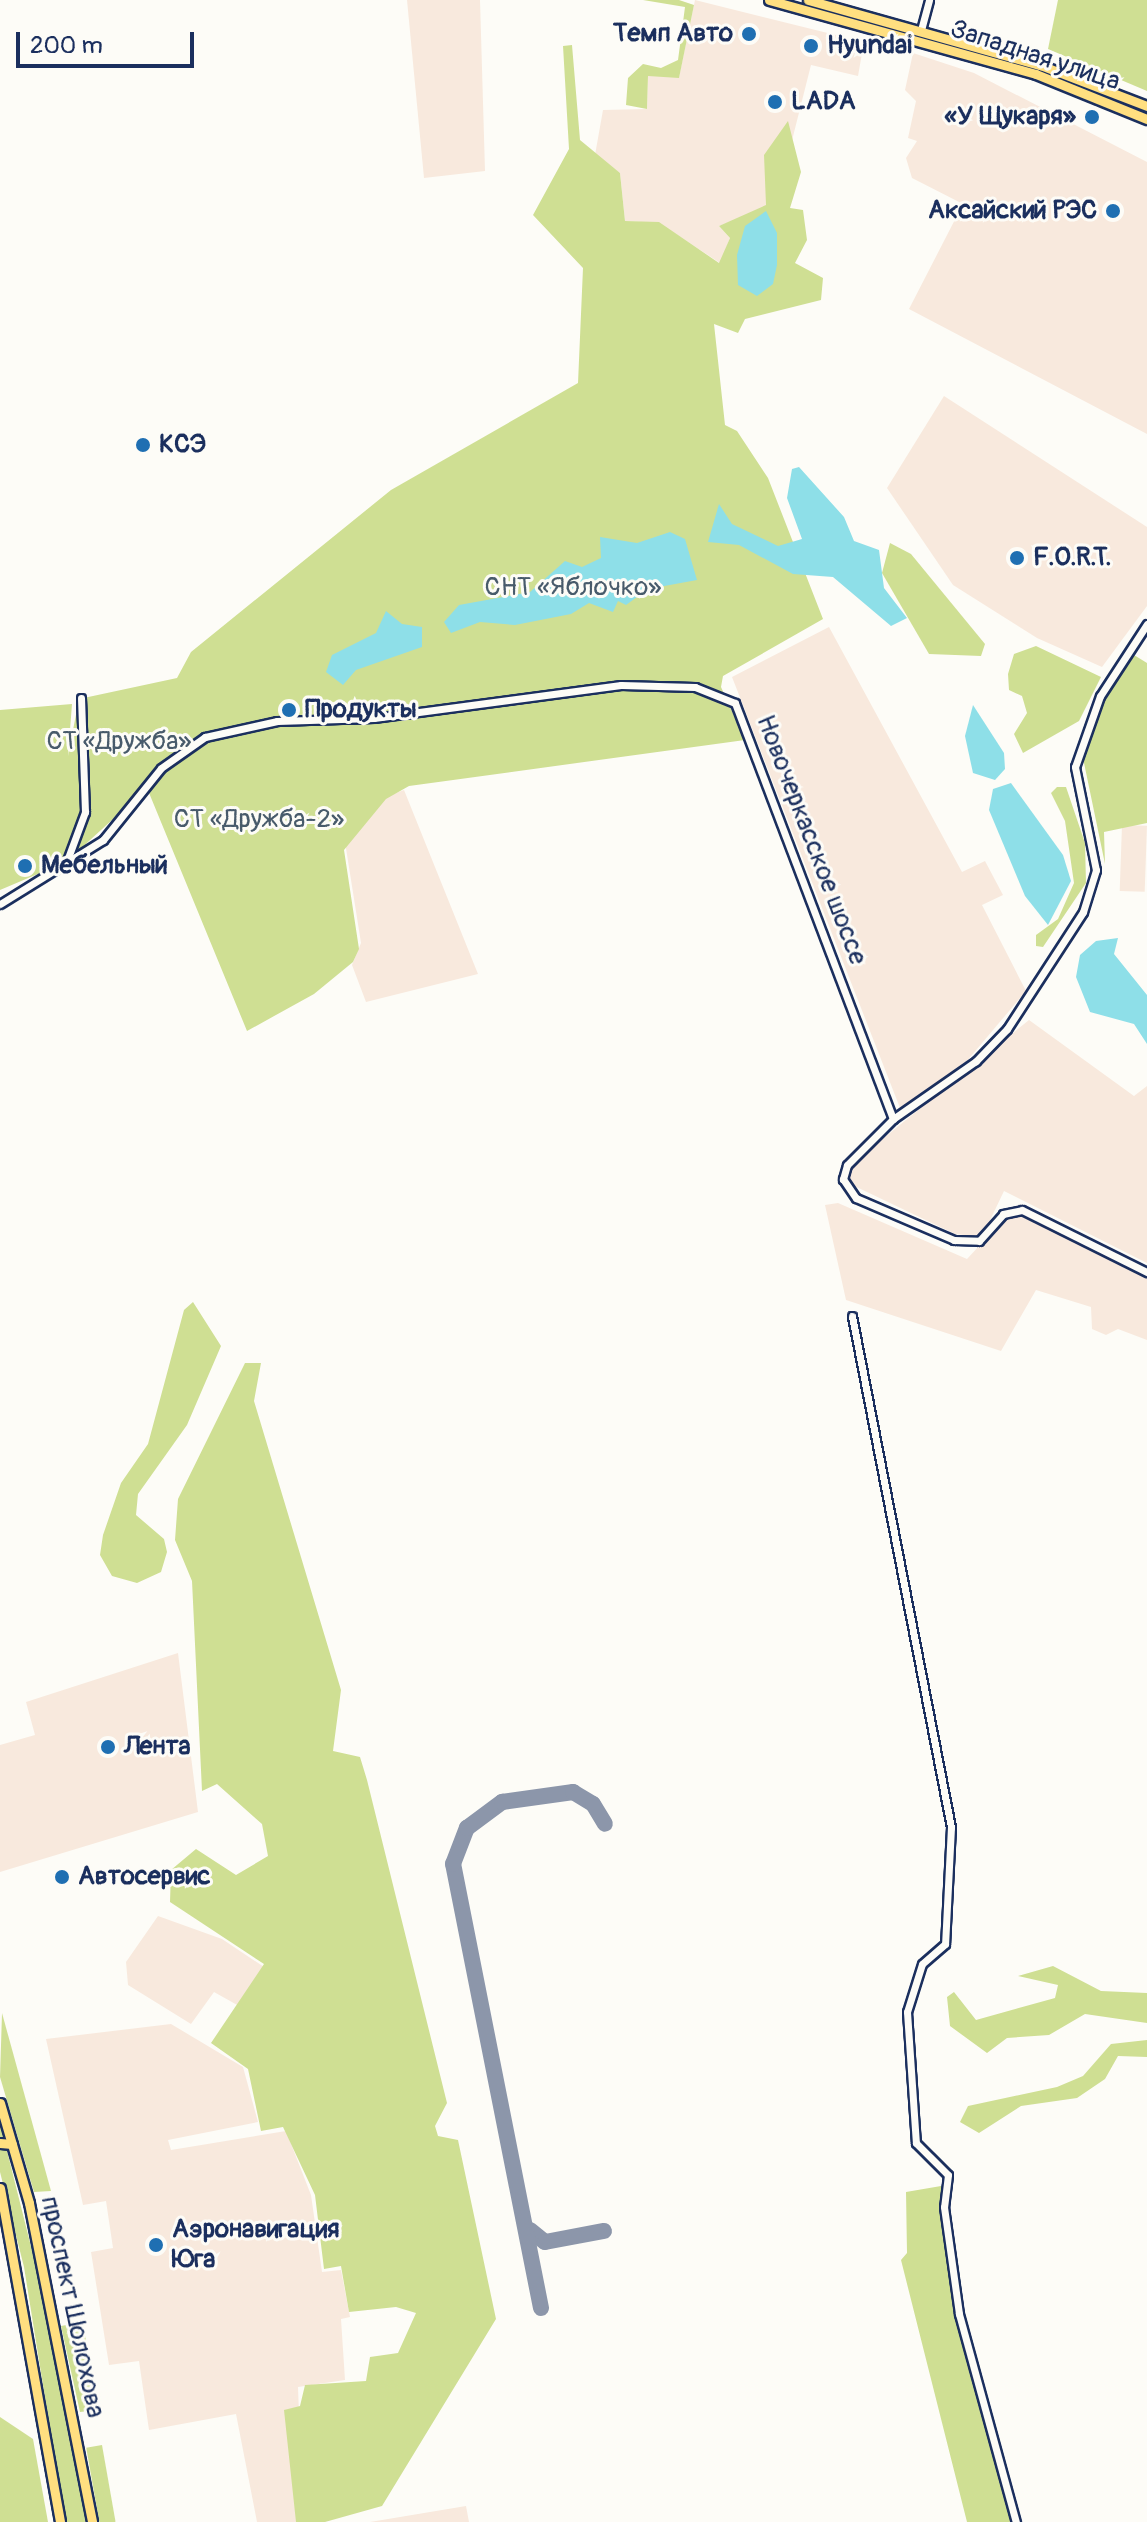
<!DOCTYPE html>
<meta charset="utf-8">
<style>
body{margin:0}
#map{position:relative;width:1147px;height:2522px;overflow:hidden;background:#fdfcf7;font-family:Pangolin,sans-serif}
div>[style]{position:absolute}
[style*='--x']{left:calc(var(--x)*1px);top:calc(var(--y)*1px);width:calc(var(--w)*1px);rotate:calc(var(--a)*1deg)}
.built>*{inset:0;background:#f8e9dd;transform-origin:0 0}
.green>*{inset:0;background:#cfdf93;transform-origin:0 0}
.water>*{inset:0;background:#8edfe8}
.taxiway>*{height:16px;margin:-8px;padding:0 8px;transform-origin:8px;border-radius:8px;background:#8c96aa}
.roads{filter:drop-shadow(2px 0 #1b2f5e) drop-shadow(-2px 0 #1b2f5e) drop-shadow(0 2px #1b2f5e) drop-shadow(0 -2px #1b2f5e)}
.minor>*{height:7px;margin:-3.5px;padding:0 3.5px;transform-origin:3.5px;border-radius:3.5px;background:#fdfcf7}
.major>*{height:9px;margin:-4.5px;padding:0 4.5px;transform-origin:4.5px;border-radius:4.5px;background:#ffdf80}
.dots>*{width:22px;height:22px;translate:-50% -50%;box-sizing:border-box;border:4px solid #fdfcf7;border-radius:50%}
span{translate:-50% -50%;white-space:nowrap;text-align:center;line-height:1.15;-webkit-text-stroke:6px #fdfcf7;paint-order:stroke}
.poi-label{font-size:26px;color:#1b2f5e;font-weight:700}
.right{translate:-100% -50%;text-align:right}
.left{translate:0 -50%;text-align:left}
.street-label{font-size:26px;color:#1b2f5e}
.park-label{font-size:26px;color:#485b6b}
.scale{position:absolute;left:16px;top:32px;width:178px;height:36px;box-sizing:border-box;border:4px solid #1b2f5e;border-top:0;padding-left:10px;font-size:24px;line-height:28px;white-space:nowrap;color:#1b2f5e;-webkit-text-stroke:6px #fdfcf7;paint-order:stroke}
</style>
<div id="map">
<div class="built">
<i style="clip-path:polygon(407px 0,480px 0,485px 171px,424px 178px)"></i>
<i style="clip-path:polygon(695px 0,864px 42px,858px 76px,811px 65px,776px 204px,719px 226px,730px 238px,720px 263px,659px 223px,625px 221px,620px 173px,595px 155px,603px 110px,647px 109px,648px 75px,679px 77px)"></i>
<i style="clip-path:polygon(913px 53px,974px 73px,1147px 162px,1147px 434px,909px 309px,963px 204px,912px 178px,906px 158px,917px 141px,908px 138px,916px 101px,905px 90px)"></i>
<i style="clip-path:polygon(944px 396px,1147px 527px,1147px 606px,1102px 667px,1037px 638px,953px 585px,887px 488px)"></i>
<i style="clip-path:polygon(829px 627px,962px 872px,985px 861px,1003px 895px,982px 905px,1026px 991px,966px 1062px,900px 1108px,732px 677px)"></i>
<i style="clip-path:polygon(404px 790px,478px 974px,366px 1002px,352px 965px,361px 943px,345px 842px,382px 798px)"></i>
<i style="left:1122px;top:825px;width:25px;height:66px;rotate:2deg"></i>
<i style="clip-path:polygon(1029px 1020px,1134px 1096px,1147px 1086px,1147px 1263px,1004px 1191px,982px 1237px,955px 1234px,846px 1182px,853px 1163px)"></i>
<i style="clip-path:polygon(838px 1203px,967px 1259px,1006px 1217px,1020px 1215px,1147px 1276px,1147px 1340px,1118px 1329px,1106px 1335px,1092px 1329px,1091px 1307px,1036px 1290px,1001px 1351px,846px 1300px,825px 1205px)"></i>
<i style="clip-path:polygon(178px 1653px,198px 1812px,0 1872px,0 1745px,35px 1735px,26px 1702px)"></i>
<i style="clip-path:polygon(158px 1916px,222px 1939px,267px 1969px,239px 2006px,214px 1992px,191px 2024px,128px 1985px,126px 1962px)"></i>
<i style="clip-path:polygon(171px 2024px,243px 2067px,258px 2122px,168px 2140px,171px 2150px,286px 2131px,311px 2195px,322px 2272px,341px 2270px,350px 2317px,341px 2319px,345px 2380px,298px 2387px,303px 2522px,257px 2522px,236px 2414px,149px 2430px,139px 2361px,109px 2365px,91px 2252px,113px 2248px,106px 2201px,83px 2205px,46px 2039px)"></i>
<i style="clip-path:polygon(466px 2506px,469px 2522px,370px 2522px)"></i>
</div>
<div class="green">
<i style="clip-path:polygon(643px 0,679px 0,694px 5px,679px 78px,648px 76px,647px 109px,626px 105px,628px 78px,643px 64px,661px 68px,678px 60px,685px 7px)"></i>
<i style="clip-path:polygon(1058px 0,1147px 0,1147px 91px,1048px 49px)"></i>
<i style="clip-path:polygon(572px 45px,580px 140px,620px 173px,625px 221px,659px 222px,719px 263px,730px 238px,719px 226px,766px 205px,764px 155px,788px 121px,801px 172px,790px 208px,803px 210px,807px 240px,795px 263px,823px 278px,821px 300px,745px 319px,738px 333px,714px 324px,725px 425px,737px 431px,768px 478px,823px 619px,723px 676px,721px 687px,745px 740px,409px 786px,386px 799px,344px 850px,359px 949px,353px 962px,314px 994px,247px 1031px,147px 788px,66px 862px,0 890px,0 710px,72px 704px,68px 756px,79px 699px,177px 678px,191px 652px,391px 490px,578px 383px,583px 268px,533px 215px,569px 149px,563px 46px)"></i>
<i style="clip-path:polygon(890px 543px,911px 554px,985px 644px,981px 656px,929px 654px,882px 573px)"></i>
<i style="clip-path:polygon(1036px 646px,1101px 677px,1079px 721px,1023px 753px,1014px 734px,1027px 713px,1022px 696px,1009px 690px,1008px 674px,1014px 654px)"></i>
<i style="clip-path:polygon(1134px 655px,1147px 663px,1147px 823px,1104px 832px,1105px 864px,1083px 758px,1110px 687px)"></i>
<i style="clip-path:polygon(1057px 787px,1066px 787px,1085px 843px,1086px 883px,1043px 947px,1036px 946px,1036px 935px,1058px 919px,1074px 883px,1065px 821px,1051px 793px)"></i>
<i style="clip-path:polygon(193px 1302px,221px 1346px,187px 1425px,138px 1494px,136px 1515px,164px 1539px,167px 1552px,161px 1572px,137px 1583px,112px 1576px,100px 1555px,103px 1535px,121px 1483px,148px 1444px,184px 1310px)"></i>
<i style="clip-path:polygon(245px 1363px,261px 1363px,254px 1401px,341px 1690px,333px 1751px,360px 1757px,367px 1780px,447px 2103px,435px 2126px,438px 2136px,458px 2140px,496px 2319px,382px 2506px,325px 2522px,296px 2522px,284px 2410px,300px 2406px,305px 2385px,366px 2381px,370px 2357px,398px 2353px,416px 2313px,396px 2307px,349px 2312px,341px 2266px,324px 2269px,315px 2195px,283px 2127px,261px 2131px,248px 2069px,211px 2043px,264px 1964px,170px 1902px,171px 1870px,196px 1849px,236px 1875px,268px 1856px,262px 1824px,217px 1784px,202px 1791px,192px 1581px,175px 1540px,178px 1499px)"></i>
<i style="clip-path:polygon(1053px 1966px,1101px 1991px,1147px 1993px,1147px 2023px,1085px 2014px,1049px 2035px,1007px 2038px,987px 2053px,950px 2026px,947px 1997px,954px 1992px,976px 2020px,1055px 1998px,1058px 1985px,1018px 1976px)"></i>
<i style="clip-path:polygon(2px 2013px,51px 2191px,34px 2192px,0 2077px)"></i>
<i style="clip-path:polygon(1147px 2040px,1147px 2057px,1118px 2056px,1105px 2079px,1077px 2098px,1021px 2106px,979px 2133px,960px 2122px,968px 2106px,1057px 2087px,1083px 2076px,1111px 2044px)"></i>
<i style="clip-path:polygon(0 2123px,57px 2350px,87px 2522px,65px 2522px,24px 2267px,0 2172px)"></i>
<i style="clip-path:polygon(941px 2186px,956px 2318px,1015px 2522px,967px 2522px,901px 2260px,907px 2253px,906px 2192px)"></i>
<i style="clip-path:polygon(83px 2322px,97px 2410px,80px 2412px,61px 2326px)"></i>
<i style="clip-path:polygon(0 2417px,33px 2439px,48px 2522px,0 2522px)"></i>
<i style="left:102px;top:2445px;width:78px;height:16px;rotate:80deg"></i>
</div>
<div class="water">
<i style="clip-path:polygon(766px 211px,777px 233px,777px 265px,773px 284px,757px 296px,738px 285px,737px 255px,745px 226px)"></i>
<i style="clip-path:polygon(799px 467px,844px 517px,854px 541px,879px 550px,884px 588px,907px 618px,891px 626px,833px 577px,793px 574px,739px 545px,708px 542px,719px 504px,732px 524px,778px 546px,802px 539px,787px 498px,792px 469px)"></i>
<i style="clip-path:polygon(670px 532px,685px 539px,697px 580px,648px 589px,626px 605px,618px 601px,613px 612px,589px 603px,571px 614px,515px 625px,480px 622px,451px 633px,444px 622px,459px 605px,530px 592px,565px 561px,582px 567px,601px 558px,600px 537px,637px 543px)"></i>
<i style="clip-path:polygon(386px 611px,402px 624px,422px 627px,422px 647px,356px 670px,343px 685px,326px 672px,332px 655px,376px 633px)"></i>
<i style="clip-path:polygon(973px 705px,1004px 753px,1005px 769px,995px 780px,973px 773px,965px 736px)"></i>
<i style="clip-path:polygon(1011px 783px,1063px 855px,1071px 881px,1048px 925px,1025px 896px,989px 810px,993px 789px)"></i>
<i style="clip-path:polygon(1118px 938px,1114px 954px,1147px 995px,1147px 1044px,1134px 1024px,1090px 1012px,1076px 977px,1080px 955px,1096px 941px)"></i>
</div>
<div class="taxiway">
<i style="--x:530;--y:2230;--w:19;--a:39"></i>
<i style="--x:545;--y:2242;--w:60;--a:-10.6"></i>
<i style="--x:541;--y:2308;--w:453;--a:-101.2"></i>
<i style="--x:453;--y:1864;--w:39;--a:-69"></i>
<i style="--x:467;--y:1828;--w:44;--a:-36.6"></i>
<i style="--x:502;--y:1802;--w:72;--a:-8"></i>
<i style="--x:573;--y:1792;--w:23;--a:31"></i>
<i style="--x:593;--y:1804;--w:23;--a:59"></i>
</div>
<div class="roads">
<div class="minor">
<i style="--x:921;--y:30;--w:31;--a:-75"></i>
<i style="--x:1147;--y:624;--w:86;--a:123.1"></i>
<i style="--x:1100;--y:696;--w:75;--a:109.4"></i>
<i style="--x:1075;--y:767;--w:105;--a:78.5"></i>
<i style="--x:1096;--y:870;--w:44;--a:107.2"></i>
<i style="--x:1083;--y:912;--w:140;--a:123"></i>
<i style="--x:1007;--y:1029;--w:45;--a:134.1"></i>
<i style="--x:976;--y:1061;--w:101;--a:145.1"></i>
<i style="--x:893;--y:1119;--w:65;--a:135"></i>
<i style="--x:847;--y:1165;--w:15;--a:106"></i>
<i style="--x:843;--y:1179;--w:23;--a:56"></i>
<i style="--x:856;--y:1198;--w:107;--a:23.2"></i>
<i style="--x:954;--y:1240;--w:25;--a:2"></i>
<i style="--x:979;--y:1241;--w:36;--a:-48"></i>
<i style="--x:1003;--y:1214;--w:19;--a:-12"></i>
<i style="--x:1022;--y:1210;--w:140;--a:26.4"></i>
<i style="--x:65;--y:866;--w:58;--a:-69.7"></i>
<i style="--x:85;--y:812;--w:114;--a:-92"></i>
<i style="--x:0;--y:904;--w:121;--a:-31.9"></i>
<i style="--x:103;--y:840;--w:92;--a:-51.1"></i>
<i style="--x:161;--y:768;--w:54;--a:-35.2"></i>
<i style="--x:205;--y:737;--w:74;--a:-12.5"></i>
<i style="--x:277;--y:721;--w:97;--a:-1.8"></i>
<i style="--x:374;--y:718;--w:249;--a:-7.6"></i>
<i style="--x:621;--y:685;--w:74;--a:1.5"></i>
<i style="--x:695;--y:687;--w:43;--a:21.8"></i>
<i style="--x:735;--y:703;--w:445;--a:69.2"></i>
<i style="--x:852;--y:1316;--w:521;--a:79.04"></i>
<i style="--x:951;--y:1827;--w:117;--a:92.9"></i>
<i style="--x:945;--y:1944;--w:30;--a:139"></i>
<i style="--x:922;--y:1964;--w:50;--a:107.4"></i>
<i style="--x:907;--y:2012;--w:131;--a:86.1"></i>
<i style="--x:916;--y:2143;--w:45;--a:45"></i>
<i style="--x:948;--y:2175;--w:32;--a:97"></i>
<i style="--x:944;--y:2207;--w:108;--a:82"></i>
<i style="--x:959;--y:2314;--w:216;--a:74.7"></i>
</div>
<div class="major">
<i style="--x:769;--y:0;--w:277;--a:15.5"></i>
<i style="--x:1036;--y:74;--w:120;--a:22.1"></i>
<i style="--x:808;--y:0;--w:241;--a:15.7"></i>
<i style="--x:1040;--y:65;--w:115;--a:21"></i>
<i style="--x:0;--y:2103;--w:104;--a:73.8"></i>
<i style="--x:29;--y:2203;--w:325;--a:78.8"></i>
<i style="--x:0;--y:2143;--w:12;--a:5"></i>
<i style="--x:0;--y:2188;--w:339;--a:79.8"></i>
</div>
</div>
<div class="dots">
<i style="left:749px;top:34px;background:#1f6fb2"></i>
<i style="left:811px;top:46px;background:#1f6fb2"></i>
<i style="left:775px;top:102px;background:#1f6fb2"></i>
<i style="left:1092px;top:117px;background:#1f6fb2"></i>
<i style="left:1113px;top:211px;background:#1f6fb2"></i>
<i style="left:143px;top:445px;background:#1f6fb2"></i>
<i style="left:1017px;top:558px;background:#1f6fb2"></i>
<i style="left:289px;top:710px;background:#1f6fb2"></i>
<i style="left:25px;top:866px;background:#1f6fb2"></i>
<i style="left:108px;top:1747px;background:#1f6fb2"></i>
<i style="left:62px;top:1877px;background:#1f6fb2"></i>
<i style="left:156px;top:2245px;background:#1f6fb2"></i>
</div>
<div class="poi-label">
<span class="right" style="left:733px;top:34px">Темп Авто</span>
<span class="left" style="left:827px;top:46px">Hyundai</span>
<span class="left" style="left:791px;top:102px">LADA</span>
<span class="right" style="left:1076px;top:117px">«У Щукаря»</span>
<span class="right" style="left:1097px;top:211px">Аксайский РЭС</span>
<span class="left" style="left:159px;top:445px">КСЭ</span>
<span class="left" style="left:1033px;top:558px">F.O.R.T.</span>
<span class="left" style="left:305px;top:710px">Продукты</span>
<span class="left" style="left:41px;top:866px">Мебельный</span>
<span class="left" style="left:124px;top:1747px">Лента</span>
<span class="left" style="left:78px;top:1877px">Автосервис</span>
<span class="left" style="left:172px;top:2245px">Аэронавигация<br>Юга</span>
</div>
<div class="street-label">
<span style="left:1035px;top:56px;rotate:18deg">Западная улица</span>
<span style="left:811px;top:840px;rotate:69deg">Новочеркасское шоссе</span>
<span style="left:72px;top:2307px;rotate:78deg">проспект Шолохова</span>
</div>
<div class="park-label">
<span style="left:573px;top:588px">СНТ «Яблочко»</span>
<span style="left:119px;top:742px">СТ «Дружба»</span>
<span style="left:259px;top:820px">СТ «Дружба-2»</span>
</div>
<div class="scale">200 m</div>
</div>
